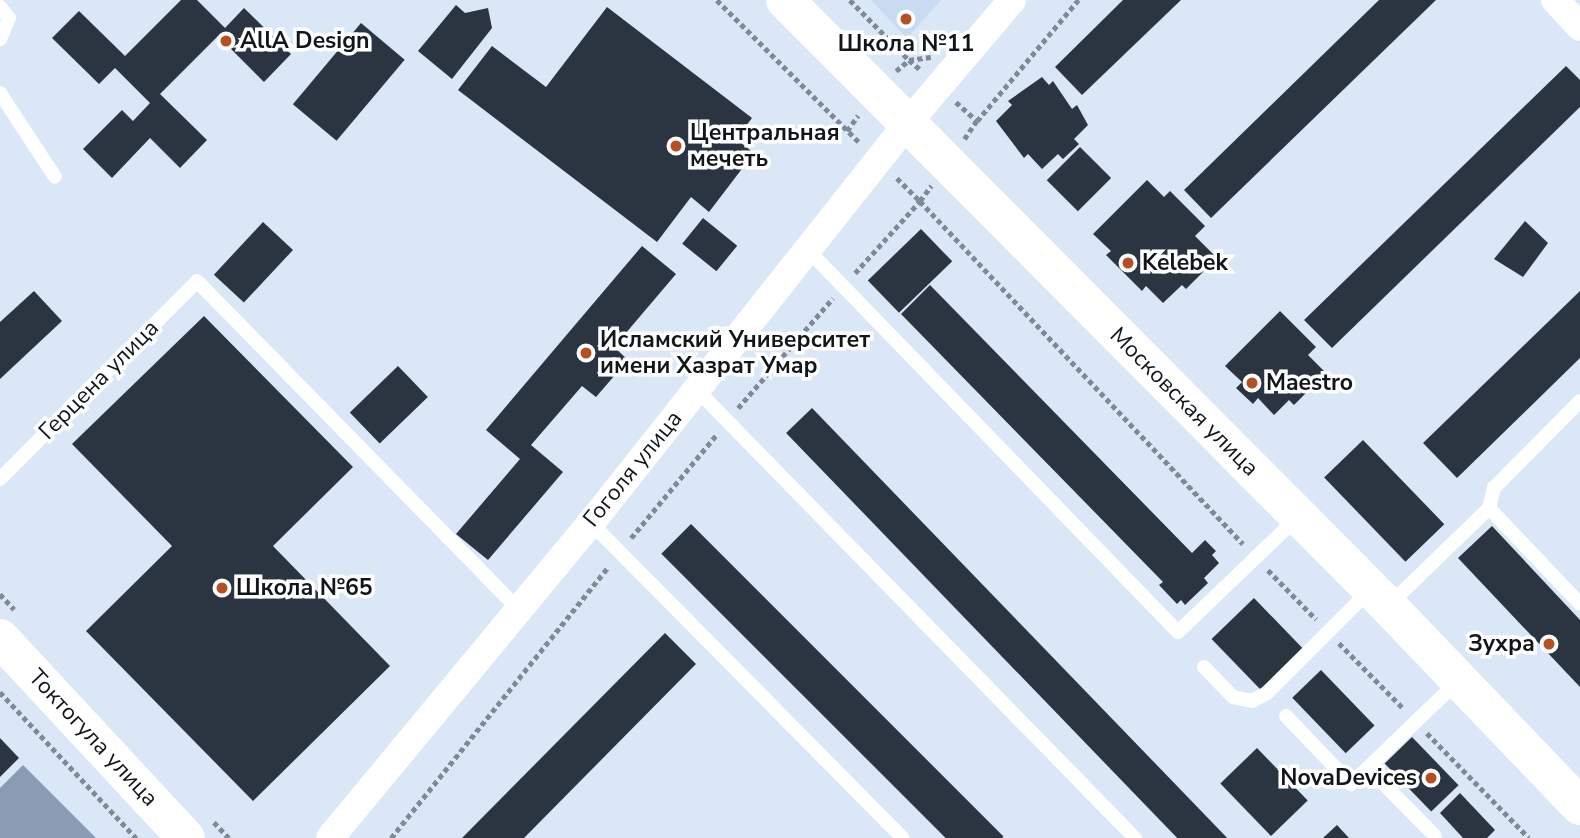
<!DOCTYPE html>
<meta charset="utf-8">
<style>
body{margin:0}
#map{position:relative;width:1580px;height:838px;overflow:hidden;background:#d9e7f7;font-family:"Nunito Sans",sans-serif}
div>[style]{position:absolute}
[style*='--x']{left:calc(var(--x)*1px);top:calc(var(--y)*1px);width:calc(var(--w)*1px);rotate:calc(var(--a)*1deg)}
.built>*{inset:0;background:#c8dbf1}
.water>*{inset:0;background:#899cb3}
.building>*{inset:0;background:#2b3542;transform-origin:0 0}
.path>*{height:4.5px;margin-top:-2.25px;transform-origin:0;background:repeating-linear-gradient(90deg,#808a96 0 5px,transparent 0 8.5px)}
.lane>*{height:14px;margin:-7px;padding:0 7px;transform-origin:7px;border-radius:7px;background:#fff}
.street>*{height:28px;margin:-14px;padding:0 14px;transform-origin:14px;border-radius:14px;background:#fff}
.secondary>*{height:38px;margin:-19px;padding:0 19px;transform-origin:19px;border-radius:19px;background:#fff}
.dots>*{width:19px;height:19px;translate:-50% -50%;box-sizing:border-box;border:4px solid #fff;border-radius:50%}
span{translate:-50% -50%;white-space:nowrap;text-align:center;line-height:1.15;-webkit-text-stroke:7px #fff;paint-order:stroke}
.poi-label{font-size:23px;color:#11161b;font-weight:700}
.left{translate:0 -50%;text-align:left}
.right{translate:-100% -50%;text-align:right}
.street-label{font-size:23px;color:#11161b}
</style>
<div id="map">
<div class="built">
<i style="clip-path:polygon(871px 0,941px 0,907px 38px)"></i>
</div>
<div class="water">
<i style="clip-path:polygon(23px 765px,96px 838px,0 838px,0 788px)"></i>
</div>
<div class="building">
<i style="clip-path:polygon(181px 0,197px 0,225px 28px,244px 8px,291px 54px,264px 82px,218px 36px,160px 94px,207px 140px,180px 168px,150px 138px,112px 178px,83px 149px,122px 110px,133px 121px,150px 103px,115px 68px,99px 84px,52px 38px,79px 11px,125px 56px)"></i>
<i style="clip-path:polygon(1123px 0,1181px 0,1082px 95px,1055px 67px)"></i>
<i style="clip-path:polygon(1379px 0,1436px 0,1211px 218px,1184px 190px)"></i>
<i style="clip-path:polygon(456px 5px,465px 13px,488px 8px,492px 28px,452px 79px,418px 51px)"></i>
<i style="clip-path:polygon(607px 7px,752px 118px,736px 139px,754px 153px,709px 212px,691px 197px,657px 242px,458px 90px,492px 46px,546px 87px)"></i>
<i style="left:361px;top:23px;width:57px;height:106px;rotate:40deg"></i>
<i style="clip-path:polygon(1566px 66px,1580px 80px,1580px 107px,1332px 348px,1304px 320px)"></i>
<i style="clip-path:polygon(1042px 77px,1049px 85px,1053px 81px,1072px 109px,1077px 105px,1088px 125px,1074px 139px,1079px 144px,1063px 159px,1058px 154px,1042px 169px,1028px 154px,1024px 158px,996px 121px,1012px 105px,1008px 101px)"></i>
<i style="left:1080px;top:147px;width:44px;height:47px;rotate:45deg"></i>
<i style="clip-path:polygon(1147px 180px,1164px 197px,1170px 191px,1205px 226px,1195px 236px,1217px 258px,1186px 289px,1182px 285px,1163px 303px,1146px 286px,1142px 291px,1106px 255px,1111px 251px,1093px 234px)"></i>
<i style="left:703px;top:218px;width:44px;height:33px;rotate:39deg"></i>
<i style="clip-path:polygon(1525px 221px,1548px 243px,1523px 277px,1494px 259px)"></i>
<i style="left:263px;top:222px;width:41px;height:72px;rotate:43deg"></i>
<i style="left:921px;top:229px;width:45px;height:74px;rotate:46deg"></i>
<i style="clip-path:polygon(642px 246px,676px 274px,614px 347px,628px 360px,596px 397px,582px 386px,531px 445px,563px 472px,488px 560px,456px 534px,520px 459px,486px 430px)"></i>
<i style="clip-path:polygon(930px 285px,1192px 553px,1205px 540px,1216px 551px,1212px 555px,1219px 563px,1204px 578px,1208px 583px,1185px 605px,1181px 600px,1177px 604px,1159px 585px,1163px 582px,901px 314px)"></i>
<i style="clip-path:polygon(34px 291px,62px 321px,0 379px,0 322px)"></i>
<i style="clip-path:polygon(1580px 291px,1580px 358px,1457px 478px,1423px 443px)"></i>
<i style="clip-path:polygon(1280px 311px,1316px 347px,1308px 355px,1326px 373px,1294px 405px,1289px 400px,1274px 415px,1258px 398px,1253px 404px,1236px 388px,1242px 382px,1225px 366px)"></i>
<i style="clip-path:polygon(204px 316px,353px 467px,273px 546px,390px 666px,253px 801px,86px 631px,172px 546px,72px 444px)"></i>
<i style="left:398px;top:366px;width:43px;height:67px;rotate:46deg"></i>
<i style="left:812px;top:408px;width:600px;height:36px;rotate:46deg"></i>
<i style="left:1363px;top:440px;width:117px;height:54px;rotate:46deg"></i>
<i style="left:691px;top:524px;width:442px;height:42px;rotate:45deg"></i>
<i style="clip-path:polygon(1492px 526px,1580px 620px,1580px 687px,1458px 558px)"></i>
<i style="left:1254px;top:598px;width:70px;height:59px;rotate:46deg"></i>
<i style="clip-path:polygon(665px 633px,696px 664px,524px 838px,462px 838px)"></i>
<i style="left:1321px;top:670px;width:77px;height:40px;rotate:46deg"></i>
<i style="left:1412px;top:737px;width:67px;height:38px;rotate:46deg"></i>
<i style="clip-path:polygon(0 738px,19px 758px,0 777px)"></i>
<i style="left:1257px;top:748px;width:73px;height:51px;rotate:46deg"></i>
<i style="clip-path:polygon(1460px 793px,1495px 830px,1487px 838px,1463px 838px,1440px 813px)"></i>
<i style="clip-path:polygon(1337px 825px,1349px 838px,1323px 838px)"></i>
</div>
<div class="path">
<i style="--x:717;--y:0;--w:202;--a:45"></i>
<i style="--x:850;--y:0;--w:84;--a:45.5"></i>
<i style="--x:909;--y:60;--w:22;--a:-8"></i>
<i style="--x:896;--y:71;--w:17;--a:-40"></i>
<i style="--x:909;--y:60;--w:16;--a:40"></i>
<i style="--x:956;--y:102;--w:28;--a:42"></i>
<i style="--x:977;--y:121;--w:22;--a:124"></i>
<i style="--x:977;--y:121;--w:158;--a:-50.1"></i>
<i style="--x:847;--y:131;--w:19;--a:-55"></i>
<i style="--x:897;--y:178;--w:33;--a:45"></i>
<i style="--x:920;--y:201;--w:19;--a:-54"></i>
<i style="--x:855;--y:273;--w:97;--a:-47.9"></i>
<i style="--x:920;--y:201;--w:471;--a:46.7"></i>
<i style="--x:738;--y:408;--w:145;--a:-49.2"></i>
<i style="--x:631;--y:538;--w:135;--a:-50.4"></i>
<i style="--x:1268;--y:570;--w:69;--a:45.6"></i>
<i style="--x:0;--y:594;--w:21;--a:47"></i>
<i style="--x:1339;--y:643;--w:93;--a:45.4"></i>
<i style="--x:0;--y:692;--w:200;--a:47"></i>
<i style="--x:1427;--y:733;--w:146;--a:45.8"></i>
<i style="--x:214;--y:822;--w:22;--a:47"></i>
<i style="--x:391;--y:838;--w:347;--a:-51.3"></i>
</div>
<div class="lane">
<i style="--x:0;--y:7;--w:14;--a:51"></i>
<i style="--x:9;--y:18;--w:23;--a:113"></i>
<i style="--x:0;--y:93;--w:100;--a:56.8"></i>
<i style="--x:807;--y:249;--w:533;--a:45.91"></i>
<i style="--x:1178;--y:632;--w:166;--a:-43.8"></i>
<i style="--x:697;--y:390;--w:627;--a:45.65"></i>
<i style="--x:0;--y:479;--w:279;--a:-45.1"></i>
<i style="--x:197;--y:281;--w:460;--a:45.6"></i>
<i style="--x:1489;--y:508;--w:21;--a:-76"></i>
<i style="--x:1494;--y:488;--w:122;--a:-45.3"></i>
<i style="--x:591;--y:523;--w:443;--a:45.3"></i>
<i style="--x:1389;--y:605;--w:139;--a:-44.1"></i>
<i style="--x:1489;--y:508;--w:132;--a:46.5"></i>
<i style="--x:1204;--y:667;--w:42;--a:46"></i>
<i style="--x:1233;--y:697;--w:19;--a:12"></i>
<i style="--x:1252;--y:701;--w:17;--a:-28"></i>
<i style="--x:1267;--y:693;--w:146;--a:-45"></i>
<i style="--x:1286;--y:716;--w:94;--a:46.3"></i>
<i style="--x:1351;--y:784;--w:150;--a:-43.9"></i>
<i style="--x:1368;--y:768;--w:95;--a:45.4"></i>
</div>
<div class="street">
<i style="--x:1555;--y:0;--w:37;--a:47"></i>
<i style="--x:330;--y:838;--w:409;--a:-50.4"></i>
<i style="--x:591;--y:523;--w:509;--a:-51.62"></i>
<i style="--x:907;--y:124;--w:162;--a:-49.7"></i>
</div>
<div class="secondary">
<i style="--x:785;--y:0;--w:855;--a:45.14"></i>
<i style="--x:1388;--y:606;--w:277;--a:46.2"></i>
<i style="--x:0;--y:638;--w:273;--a:47.1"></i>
</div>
<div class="dots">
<i style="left:906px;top:19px;background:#b55022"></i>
<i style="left:226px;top:41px;background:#b55022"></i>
<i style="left:676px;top:146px;background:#b55022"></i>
<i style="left:1128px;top:263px;background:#b55022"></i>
<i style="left:586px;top:353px;background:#b55022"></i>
<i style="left:1252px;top:383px;background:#b55022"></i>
<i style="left:222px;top:588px;background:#b55022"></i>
<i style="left:1549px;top:644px;background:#b55022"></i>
<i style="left:1431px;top:778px;background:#b55022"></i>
</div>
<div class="poi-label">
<span class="left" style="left:240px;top:41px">AllA Design</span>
<span style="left:906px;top:44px">Школа №11</span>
<span class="left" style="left:690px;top:146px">Центральная<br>мечеть</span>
<span class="left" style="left:1142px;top:263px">Kelebek</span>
<span class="left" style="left:600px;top:353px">Исламский Университет<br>имени Хазрат Умар</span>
<span class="left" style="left:1266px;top:383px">Maestro</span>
<span class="left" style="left:236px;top:588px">Школа №65</span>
<span class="right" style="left:1535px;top:644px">Зухра</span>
<span class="right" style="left:1417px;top:778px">NovaDevices</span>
</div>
<div class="street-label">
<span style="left:99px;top:380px;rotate:-45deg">Герцена улица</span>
<span style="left:1184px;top:402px;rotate:45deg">Московская улица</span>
<span style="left:633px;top:469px;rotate:-51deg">Гоголя улица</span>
<span style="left:93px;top:738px;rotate:47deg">Токтогула улица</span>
</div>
</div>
